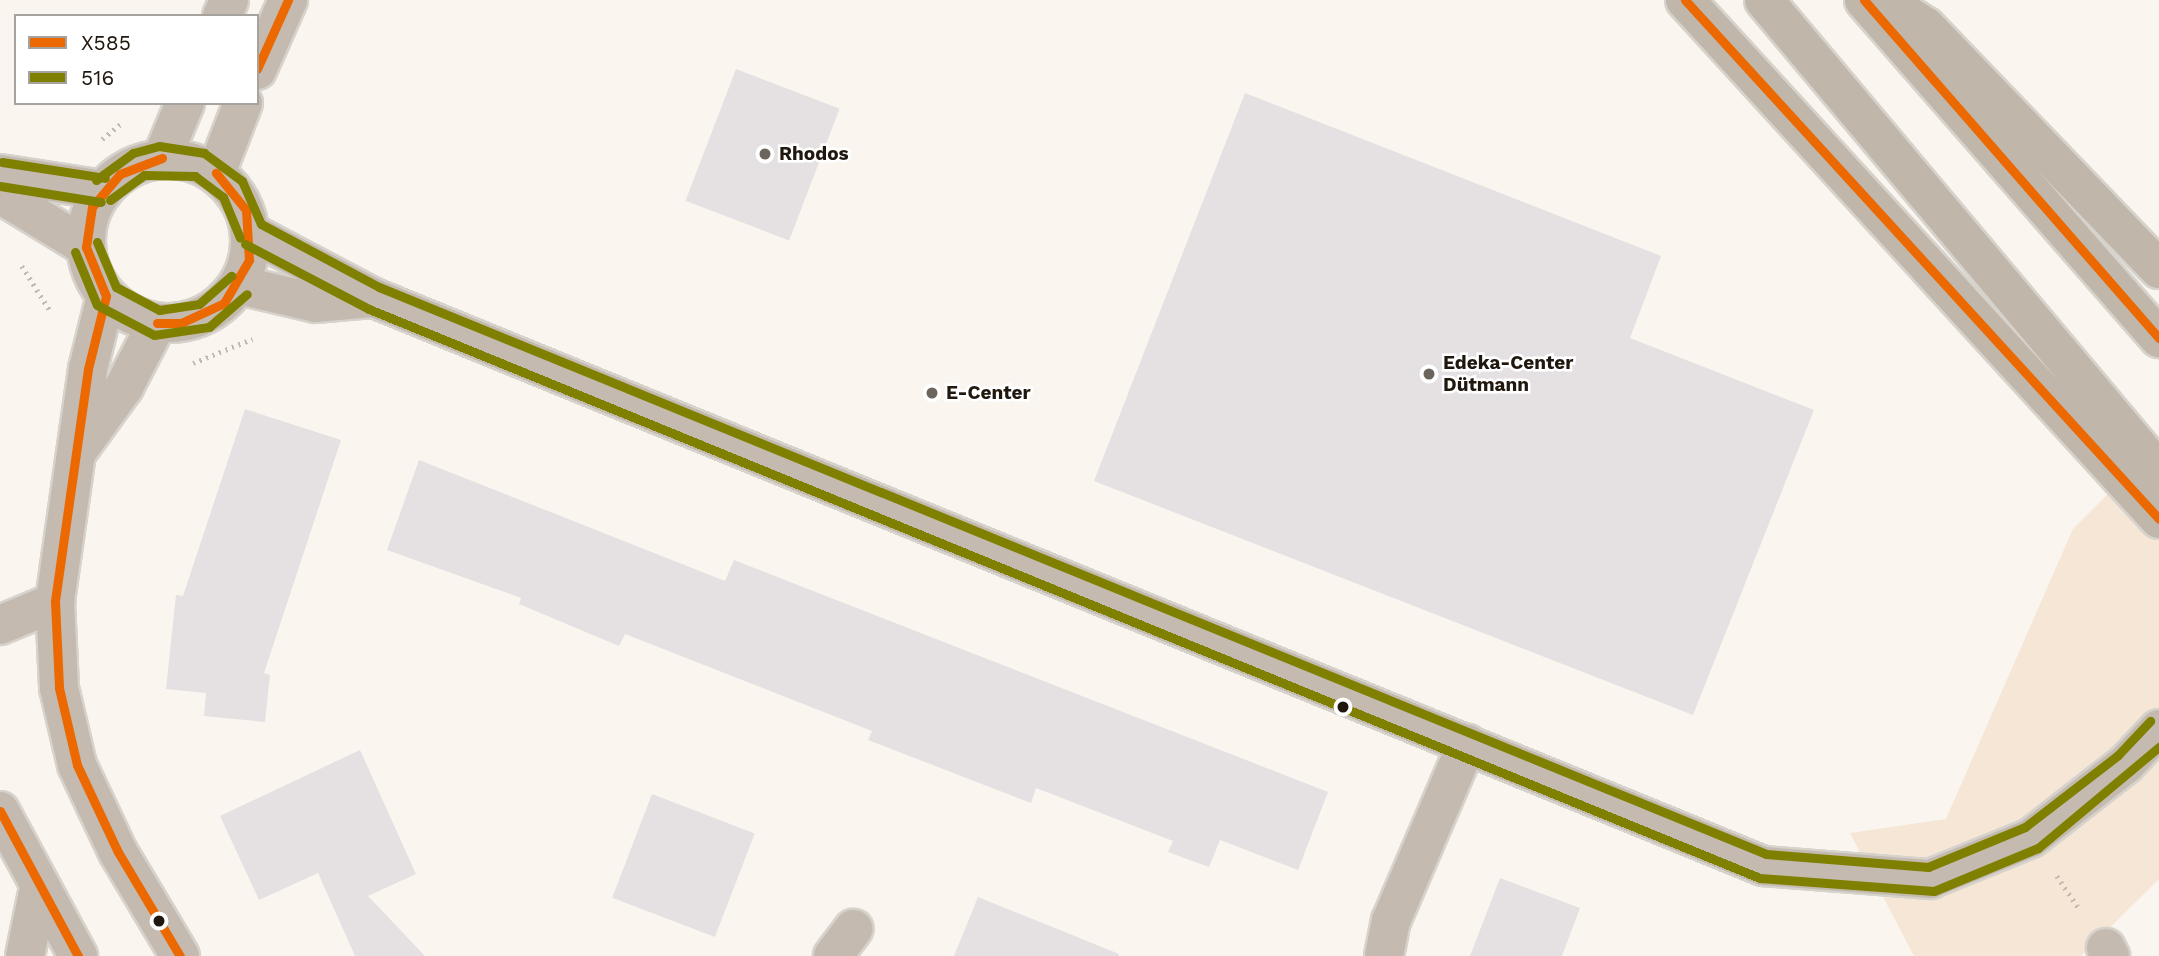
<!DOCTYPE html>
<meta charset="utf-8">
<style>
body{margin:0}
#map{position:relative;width:2159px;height:956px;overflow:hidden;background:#faf5ef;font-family:"Work Sans",sans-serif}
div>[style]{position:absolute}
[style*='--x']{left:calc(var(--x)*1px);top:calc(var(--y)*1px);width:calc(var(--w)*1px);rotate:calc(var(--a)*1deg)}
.green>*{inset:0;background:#f5e6d5}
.building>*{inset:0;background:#e5e1e3;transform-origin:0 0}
.path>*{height:4.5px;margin-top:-2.25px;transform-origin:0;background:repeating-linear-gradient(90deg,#c0bab1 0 2px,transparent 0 7px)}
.roads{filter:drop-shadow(2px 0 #d6d2cc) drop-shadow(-2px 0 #d6d2cc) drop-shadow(0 2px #d6d2cc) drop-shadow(0 -2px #d6d2cc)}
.minor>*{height:38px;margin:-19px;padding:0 19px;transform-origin:19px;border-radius:19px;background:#c4bab0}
.minor>.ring{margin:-19px;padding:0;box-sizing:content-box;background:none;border:38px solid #c4bab0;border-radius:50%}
.highway>*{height:38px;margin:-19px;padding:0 19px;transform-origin:19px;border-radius:19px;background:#c0b6aa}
.bus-1>*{height:9px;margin:-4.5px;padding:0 4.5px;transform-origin:4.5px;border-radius:4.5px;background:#ec6800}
.bus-2>*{height:9px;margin:-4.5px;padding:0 4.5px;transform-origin:4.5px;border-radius:4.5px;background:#808000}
.bus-3>*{height:9px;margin:-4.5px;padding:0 4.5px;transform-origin:4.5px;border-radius:4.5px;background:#808000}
.dots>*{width:19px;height:19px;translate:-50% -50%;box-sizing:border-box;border:4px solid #fff;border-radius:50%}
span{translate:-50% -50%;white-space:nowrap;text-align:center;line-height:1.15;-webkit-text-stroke:5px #fff;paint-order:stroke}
.poi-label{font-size:19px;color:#20180f;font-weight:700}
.left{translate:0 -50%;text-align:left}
.legend{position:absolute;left:14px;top:14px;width:245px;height:91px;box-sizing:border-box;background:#fff;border:2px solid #a6a39f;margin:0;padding:9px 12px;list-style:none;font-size:21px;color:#20180f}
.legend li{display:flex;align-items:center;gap:14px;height:35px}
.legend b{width:35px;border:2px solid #a6a39f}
</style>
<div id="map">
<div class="green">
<i style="clip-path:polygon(2113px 489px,2159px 537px,2159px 879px,2081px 956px,1914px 956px,1850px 833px,1946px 819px,2073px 529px)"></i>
</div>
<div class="building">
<i style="left:736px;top:69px;width:111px;height:141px;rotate:21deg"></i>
<i style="clip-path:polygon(1245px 93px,1661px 256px,1630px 338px,1814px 410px,1693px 715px,1094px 481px)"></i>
<i style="clip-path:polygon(245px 409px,341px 440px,264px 673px,270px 675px,265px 722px,204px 716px,206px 693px,166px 689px,176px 595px,183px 596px)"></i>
<i style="clip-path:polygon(419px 460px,725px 581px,734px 560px,1328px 792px,1298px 870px,1220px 840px,1209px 867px,1168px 852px,1173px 841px,1036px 788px,1031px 803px,868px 740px,872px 731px,625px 634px,619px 646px,519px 604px,521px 598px,387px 550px)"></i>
<i style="clip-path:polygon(360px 750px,416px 874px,368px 896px,425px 956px,355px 956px,318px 873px,259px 900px,220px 816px)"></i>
<i style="left:652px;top:794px;width:110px;height:111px;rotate:21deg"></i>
<i style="clip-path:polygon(1500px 878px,1580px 908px,1562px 956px,1470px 956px)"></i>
<i style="clip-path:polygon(978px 897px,1119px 954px,1119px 956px,954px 956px)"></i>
</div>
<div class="path">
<i style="--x:102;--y:139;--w:26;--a:-39"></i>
<i style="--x:22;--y:266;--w:54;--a:57.8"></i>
<i style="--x:193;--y:363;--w:64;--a:-22.1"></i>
<i style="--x:2057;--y:876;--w:41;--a:55.9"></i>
</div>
<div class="roads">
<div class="minor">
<i style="--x:222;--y:16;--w:17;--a:-66"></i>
<i style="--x:257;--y:70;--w:77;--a:-66.1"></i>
<i style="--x:162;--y:158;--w:60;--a:-67.3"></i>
<i class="ring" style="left:86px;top:159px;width:126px;height:126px"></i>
<i style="--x:216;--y:173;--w:75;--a:-68.9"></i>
<i style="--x:0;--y:174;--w:104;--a:8.8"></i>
<i style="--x:0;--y:194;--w:101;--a:31.6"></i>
<i style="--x:251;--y:233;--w:139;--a:27.9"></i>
<i style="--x:374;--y:298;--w:1501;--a:22.24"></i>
<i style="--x:1763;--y:866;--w:168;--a:4.5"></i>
<i style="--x:1930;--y:879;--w:109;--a:-22.1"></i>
<i style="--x:2031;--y:838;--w:120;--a:-37.9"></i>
<i style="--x:2126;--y:764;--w:48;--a:-46.7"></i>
<i style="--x:239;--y:285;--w:79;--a:13.2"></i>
<i style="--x:316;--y:303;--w:58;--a:-4.9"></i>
<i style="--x:106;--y:296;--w:75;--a:103.9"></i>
<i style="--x:88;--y:369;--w:235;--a:98.1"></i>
<i style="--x:55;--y:602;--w:86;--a:87.3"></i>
<i style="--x:59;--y:688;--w:79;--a:76.8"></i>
<i style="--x:77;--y:765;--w:96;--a:64.8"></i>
<i style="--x:118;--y:852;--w:121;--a:59.2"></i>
<i style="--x:79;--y:449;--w:77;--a:-54"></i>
<i style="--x:124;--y:387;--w:72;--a:-62.7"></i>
<i style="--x:0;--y:625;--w:60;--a:-22.7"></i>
<i style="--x:0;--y:811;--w:165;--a:61.7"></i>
<i style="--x:2106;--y:948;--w:9;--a:63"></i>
<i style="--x:25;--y:956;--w:69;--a:-78.4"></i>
<i style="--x:833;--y:956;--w:34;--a:-53"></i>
<i style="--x:1384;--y:956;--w:36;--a:-79"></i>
<i style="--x:1391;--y:921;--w:193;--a:-66.8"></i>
</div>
<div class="highway">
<i style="--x:1685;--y:0;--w:703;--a:47.59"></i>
<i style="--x:1764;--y:0;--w:615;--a:50.02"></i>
<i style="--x:1864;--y:0;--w:449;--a:48.9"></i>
<i style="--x:1884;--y:0;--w:50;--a:32.7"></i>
<i style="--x:1926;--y:27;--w:336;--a:46.1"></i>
</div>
</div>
<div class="bus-1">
<i style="--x:1685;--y:0;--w:703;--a:47.59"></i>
<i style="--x:1864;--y:0;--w:449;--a:48.9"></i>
<i style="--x:257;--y:69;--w:76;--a:-65.8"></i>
<i style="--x:106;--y:296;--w:75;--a:103.9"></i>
<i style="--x:88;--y:369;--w:235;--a:98.1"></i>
<i style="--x:55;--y:602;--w:86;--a:87.3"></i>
<i style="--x:59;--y:688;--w:79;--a:76.8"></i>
<i style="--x:77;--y:765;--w:96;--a:64.8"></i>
<i style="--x:118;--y:852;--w:121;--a:59.2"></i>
<i style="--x:106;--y:296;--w:53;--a:-112.2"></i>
<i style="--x:86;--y:247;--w:40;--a:-81.5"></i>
<i style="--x:92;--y:207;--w:43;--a:-49.7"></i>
<i style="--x:120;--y:174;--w:45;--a:-20.9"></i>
<i style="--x:157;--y:323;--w:24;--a:0"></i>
<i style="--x:181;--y:323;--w:47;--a:-24.9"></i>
<i style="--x:224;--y:303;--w:50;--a:-59.8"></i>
<i style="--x:249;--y:260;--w:50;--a:-93.4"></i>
<i style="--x:246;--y:210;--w:48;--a:-129"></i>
<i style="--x:0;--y:811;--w:165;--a:61.7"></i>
</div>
<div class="bus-2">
<i style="--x:0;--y:186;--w:102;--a:9"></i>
<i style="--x:110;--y:200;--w:42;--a:-36.3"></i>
<i style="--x:144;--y:175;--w:51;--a:1.1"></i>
<i style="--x:195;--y:176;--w:35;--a:37"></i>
<i style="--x:223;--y:197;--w:44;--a:67.5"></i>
<i style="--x:245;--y:244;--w:140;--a:27.7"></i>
<i style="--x:369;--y:309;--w:1503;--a:22.25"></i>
<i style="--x:1760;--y:878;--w:174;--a:4.3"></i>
<i style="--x:1934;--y:891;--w:113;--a:-22.5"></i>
<i style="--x:2038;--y:848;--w:158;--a:-39.9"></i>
<i style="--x:75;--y:252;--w:57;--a:67.5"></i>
<i style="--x:97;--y:305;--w:64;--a:27.8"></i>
<i style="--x:154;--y:335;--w:56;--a:-8.3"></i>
<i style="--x:209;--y:327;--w:50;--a:-41"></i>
</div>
<div class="bus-3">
<i style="--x:2;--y:162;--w:104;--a:8.8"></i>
<i style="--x:96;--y:180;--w:46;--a:-36.1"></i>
<i style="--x:133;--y:153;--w:27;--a:-15"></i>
<i style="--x:159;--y:146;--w:46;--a:8.8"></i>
<i style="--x:204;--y:153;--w:47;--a:36.4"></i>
<i style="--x:242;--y:181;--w:47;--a:66.2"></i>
<i style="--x:261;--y:224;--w:134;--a:28.1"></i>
<i style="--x:379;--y:287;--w:1498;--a:22.23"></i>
<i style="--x:1766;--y:854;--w:163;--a:4.6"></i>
<i style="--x:1928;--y:867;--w:105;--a:-22.4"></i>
<i style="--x:2025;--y:827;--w:118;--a:-37.7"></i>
<i style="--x:2118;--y:755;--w:47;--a:-46.7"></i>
<i style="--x:97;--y:242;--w:49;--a:67.1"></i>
<i style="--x:116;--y:287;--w:49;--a:28.1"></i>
<i style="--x:159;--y:310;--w:40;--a:-8.5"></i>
<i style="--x:199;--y:304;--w:43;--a:-41.2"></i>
</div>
<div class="dots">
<i style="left:765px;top:154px;background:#6c655d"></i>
<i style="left:1429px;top:374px;background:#6c655d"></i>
<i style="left:932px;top:393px;background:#6c655d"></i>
<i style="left:1343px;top:707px;background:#20180f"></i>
<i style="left:159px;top:921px;background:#20180f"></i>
</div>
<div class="poi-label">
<span class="left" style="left:779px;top:154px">Rhodos</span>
<span class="left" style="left:1443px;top:374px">Edeka-Center<br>Dütmann</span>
<span class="left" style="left:946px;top:393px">E-Center</span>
</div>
<ul class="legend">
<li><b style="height:9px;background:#ec6800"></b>X585</li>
<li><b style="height:9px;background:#808000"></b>516</li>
</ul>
</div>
